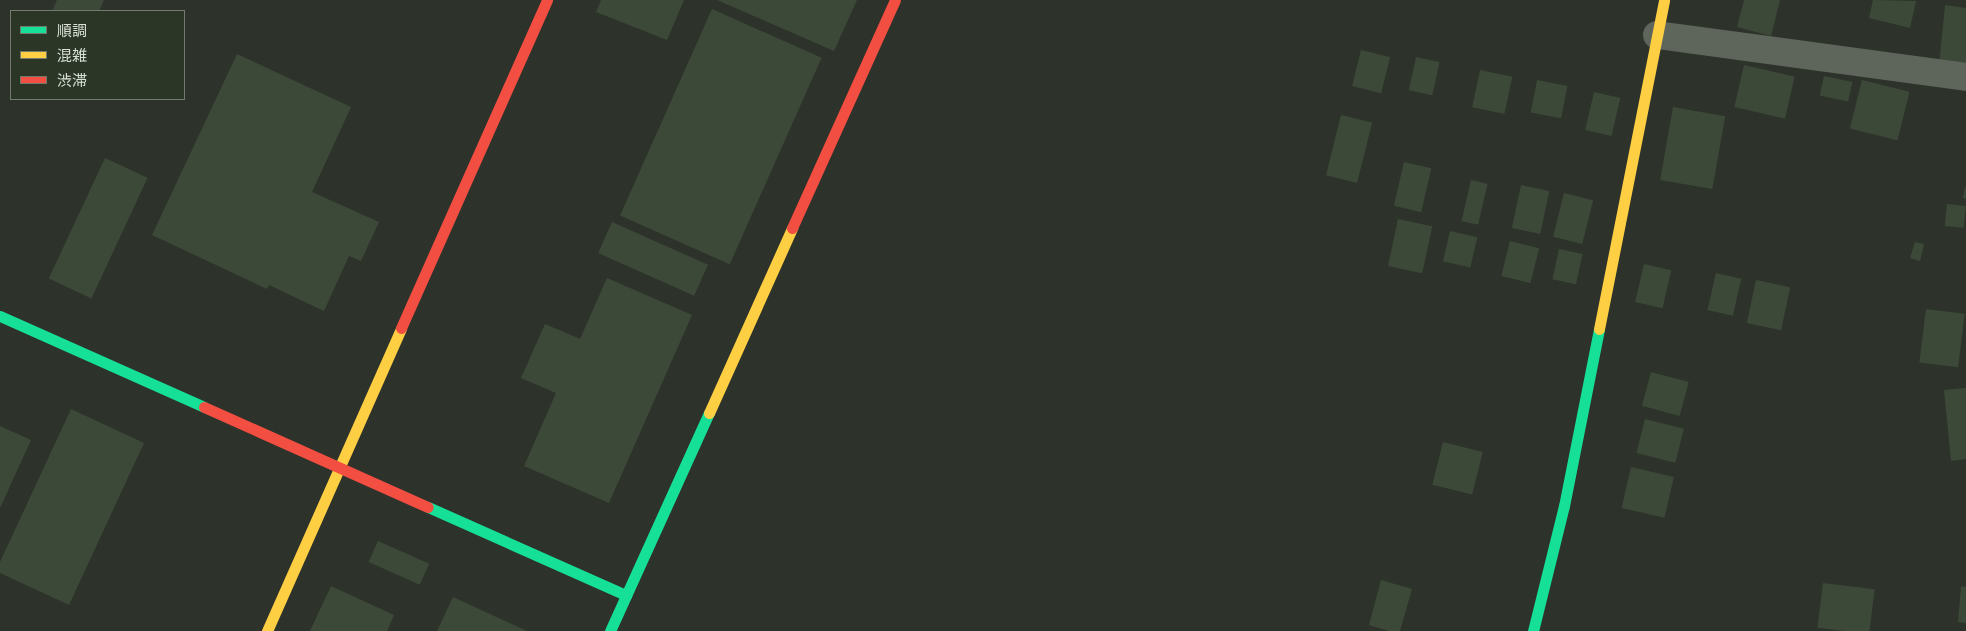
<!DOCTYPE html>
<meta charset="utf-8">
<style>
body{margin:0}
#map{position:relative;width:1966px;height:631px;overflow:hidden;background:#2d322a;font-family:Signika,"Noto Sans JP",sans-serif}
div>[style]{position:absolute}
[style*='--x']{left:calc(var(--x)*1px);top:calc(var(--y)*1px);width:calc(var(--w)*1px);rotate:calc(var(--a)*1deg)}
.building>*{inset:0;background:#3d4938;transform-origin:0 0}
.street>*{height:28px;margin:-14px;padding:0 14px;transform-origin:14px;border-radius:14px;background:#5e655a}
.fast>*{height:11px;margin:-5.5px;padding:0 5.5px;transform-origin:5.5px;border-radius:5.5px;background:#16e098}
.slow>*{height:11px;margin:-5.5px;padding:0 5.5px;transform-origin:5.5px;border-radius:5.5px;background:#ffcf43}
.jam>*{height:11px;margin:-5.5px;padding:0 5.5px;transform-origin:5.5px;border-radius:5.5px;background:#f24e42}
span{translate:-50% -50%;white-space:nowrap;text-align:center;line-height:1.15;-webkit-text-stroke:4.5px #2c3627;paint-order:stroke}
.legend{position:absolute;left:10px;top:10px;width:175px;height:90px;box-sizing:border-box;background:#2c3627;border:1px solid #717a6d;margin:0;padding:6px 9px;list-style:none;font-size:15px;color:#d9e0d6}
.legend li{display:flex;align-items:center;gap:10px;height:25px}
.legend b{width:25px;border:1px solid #717a6d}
</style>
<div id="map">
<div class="building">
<i style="clip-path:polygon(57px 0,104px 0,99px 11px,52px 11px)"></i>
<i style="clip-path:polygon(601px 0,684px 0,667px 40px,596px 12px)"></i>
<i style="clip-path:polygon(717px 0,857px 0,834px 51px)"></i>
<i style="clip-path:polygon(1744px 0,1780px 0,1771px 36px,1737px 27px)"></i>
<i style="clip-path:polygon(1873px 0,1916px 1px,1910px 28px,1869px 18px)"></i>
<i style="clip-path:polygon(1945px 5px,1966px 8px,1966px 69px,1939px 66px)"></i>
<i style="left:712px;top:9px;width:120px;height:226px;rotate:24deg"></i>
<i style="left:1361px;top:50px;width:30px;height:37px;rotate:14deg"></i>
<i style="clip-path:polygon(237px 54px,351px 107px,312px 192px,379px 222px,361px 261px,349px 256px,324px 311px,269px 285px,267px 289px,152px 235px)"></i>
<i style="left:1416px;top:57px;width:24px;height:34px;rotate:12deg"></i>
<i style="left:1744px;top:65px;width:52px;height:43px;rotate:13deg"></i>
<i style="left:1480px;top:70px;width:33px;height:38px;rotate:12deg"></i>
<i style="left:1824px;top:76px;width:29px;height:20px;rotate:12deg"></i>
<i style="left:1537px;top:80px;width:31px;height:33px;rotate:11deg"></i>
<i style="left:1862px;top:80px;width:49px;height:50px;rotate:14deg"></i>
<i style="left:1594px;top:92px;width:27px;height:39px;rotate:13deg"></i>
<i style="left:1673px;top:107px;width:53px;height:74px;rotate:10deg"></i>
<i style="left:1341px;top:115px;width:32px;height:62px;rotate:14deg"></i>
<i style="left:105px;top:158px;width:47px;height:133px;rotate:25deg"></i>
<i style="left:1404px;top:162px;width:28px;height:45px;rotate:13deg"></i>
<i style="left:1471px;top:180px;width:17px;height:42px;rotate:13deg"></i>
<i style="left:1521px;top:185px;width:29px;height:44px;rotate:12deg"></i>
<i style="clip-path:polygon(1965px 186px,1966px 187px,1966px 199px,1963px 198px)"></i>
<i style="left:1564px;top:193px;width:30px;height:45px;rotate:14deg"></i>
<i style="left:1947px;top:204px;width:19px;height:22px;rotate:6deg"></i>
<i style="left:1398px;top:219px;width:35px;height:48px;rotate:12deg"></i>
<i style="left:612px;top:222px;width:105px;height:34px;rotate:24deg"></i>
<i style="left:1450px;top:231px;width:28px;height:31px;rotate:13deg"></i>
<i style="left:1510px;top:241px;width:30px;height:36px;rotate:14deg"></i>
<i style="clip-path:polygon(1915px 242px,1924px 244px,1920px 261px,1910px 258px)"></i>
<i style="left:1559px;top:249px;width:24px;height:31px;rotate:12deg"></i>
<i style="left:1644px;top:264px;width:28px;height:39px;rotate:13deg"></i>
<i style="left:1716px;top:273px;width:26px;height:38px;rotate:13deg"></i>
<i style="clip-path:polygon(607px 278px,692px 315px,609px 503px,524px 466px,556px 393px,521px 378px,545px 324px,580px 339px)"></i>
<i style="left:1756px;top:280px;width:35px;height:44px;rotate:12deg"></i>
<i style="left:1926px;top:309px;width:39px;height:54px;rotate:7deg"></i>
<i style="left:1651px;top:372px;width:39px;height:35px;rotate:15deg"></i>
<i style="clip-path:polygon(1966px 388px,1966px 459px,1951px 461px,1944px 390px)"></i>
<i style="clip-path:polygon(71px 409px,144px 443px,69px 605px,0 573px,0 562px)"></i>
<i style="left:1645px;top:419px;width:40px;height:35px;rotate:14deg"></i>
<i style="clip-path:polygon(0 426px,31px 440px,0 508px)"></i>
<i style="left:1443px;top:442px;width:41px;height:44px;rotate:14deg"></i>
<i style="left:1631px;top:467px;width:44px;height:42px;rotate:13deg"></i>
<i style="left:378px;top:541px;width:56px;height:23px;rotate:24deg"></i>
<i style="clip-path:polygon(1381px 580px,1412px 589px,1400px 631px,1389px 631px,1369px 625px)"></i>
<i style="left:1823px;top:583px;width:52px;height:45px;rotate:7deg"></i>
<i style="clip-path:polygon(331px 586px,394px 615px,387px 631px,310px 631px)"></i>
<i style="clip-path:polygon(1961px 586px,1966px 587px,1966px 623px,1958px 622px)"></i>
<i style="clip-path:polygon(453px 597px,527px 631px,437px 631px)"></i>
</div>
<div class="street">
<i style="--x:1657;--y:35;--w:312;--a:7.7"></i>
</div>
<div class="fast">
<i style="--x:0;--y:316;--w:223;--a:24"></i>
<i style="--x:428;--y:507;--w:217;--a:24"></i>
<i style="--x:610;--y:631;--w:239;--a:-65.6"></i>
<i style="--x:1533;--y:631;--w:129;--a:-76.1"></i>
<i style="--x:1564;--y:506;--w:180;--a:-78.8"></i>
</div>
<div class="slow">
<i style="--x:1599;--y:329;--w:335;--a:-78.8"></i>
<i style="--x:709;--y:413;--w:203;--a:-65.8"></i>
<i style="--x:267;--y:631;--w:331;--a:-66.1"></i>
</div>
<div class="jam">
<i style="--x:792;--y:228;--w:250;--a:-65.7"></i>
<i style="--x:401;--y:328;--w:359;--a:-66"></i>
<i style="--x:204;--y:407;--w:245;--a:24.1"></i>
</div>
<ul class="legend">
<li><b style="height:6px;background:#16e098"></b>順調</li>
<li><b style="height:6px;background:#ffcf43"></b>混雑</li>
<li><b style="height:6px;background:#f24e42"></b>渋滞</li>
</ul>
</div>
